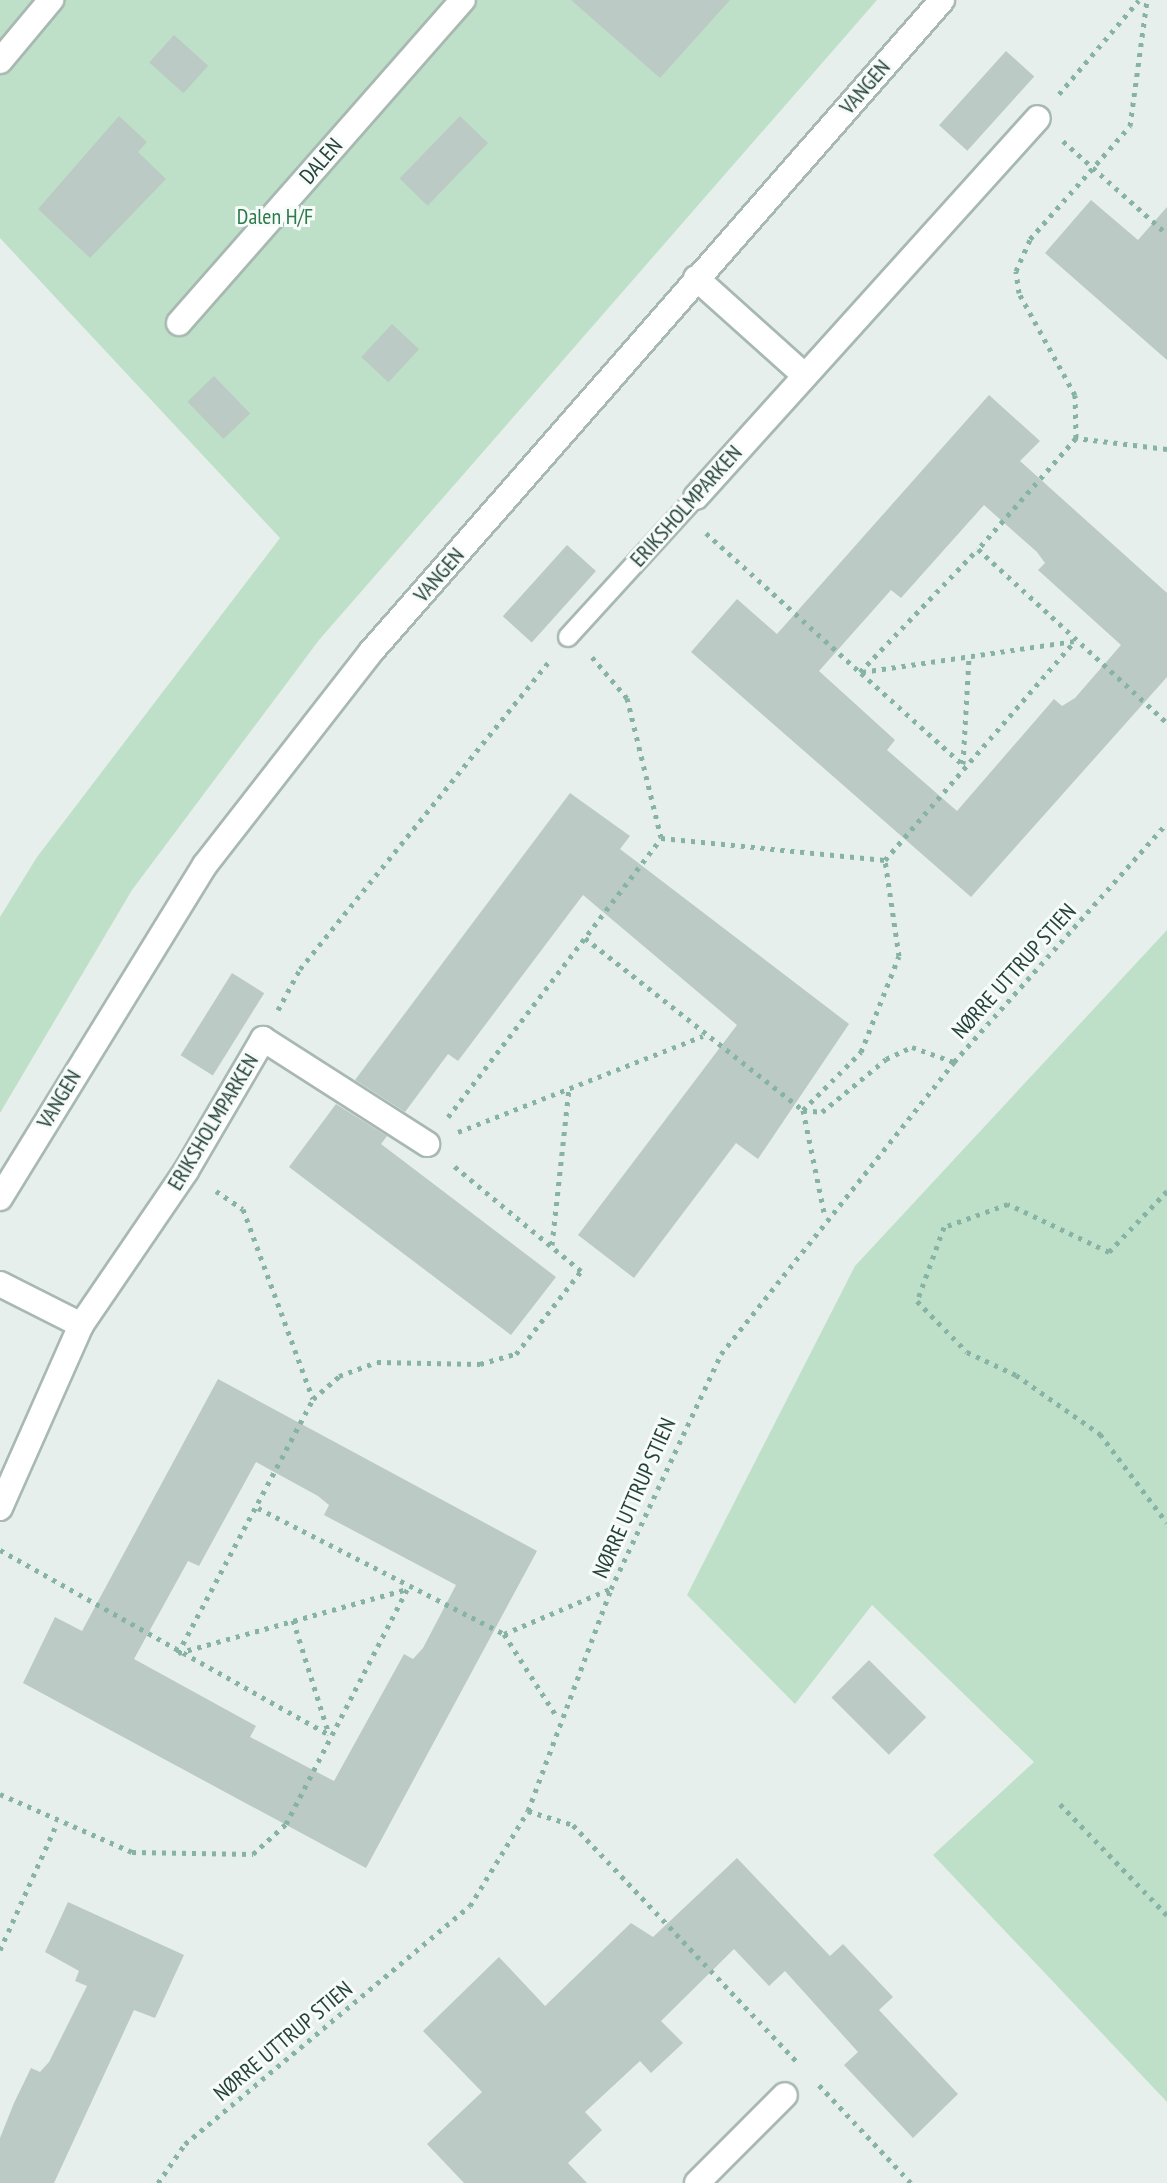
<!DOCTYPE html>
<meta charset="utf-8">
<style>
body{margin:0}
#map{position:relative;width:1167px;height:2183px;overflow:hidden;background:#e6efeb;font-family:"PT Sans Narrow",sans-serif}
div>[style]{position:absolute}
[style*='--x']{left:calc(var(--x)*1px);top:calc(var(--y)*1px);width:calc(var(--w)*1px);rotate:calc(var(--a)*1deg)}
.green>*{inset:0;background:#bfe0c8}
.building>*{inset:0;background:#bbcac4;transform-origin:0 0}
.path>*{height:5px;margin-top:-2.5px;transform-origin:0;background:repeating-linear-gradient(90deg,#86b3a5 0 4px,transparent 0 10px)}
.roads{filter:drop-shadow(2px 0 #a8b8b2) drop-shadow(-2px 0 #a8b8b2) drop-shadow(0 2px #a8b8b2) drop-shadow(0 -2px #a8b8b2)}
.service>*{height:18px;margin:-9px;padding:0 9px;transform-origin:9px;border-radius:9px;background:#fff}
.minor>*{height:24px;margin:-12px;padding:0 12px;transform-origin:12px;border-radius:12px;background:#fff}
.tertiary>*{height:24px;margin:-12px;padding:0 12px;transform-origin:12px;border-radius:12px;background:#fff}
span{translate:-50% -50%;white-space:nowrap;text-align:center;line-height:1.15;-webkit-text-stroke:6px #f7fbf9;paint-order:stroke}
.street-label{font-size:22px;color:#24423a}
.park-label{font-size:22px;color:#2d7a4b}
</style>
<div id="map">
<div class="green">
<i style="clip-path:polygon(0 0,877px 0,319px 640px,132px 890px,0 1113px,0 917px,37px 857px,280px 538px,0 238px)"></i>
<i style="clip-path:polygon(1167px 930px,1167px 2102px,933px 1855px,1034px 1762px,872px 1605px,795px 1704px,687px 1595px,855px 1266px)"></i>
</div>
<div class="building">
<i style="clip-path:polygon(571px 0,730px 0,660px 78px)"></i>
<i style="left:174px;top:35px;width:46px;height:37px;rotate:42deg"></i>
<i style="left:1006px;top:51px;width:38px;height:100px;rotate:42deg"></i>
<i style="clip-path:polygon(119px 116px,147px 142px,138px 152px,166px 179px,90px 258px,38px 209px)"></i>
<i style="left:460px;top:116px;width:39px;height:87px;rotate:44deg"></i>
<i style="clip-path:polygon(1091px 200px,1138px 240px,1167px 207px,1167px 360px,1045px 253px)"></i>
<i style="left:392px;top:324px;width:37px;height:45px;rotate:43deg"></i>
<i style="left:214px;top:376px;width:52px;height:37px;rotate:46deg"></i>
<i style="clip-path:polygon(evenodd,989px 395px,1040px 441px,1020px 461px,1167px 593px,1167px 677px,971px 897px,691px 652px,737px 599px,777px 634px,989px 395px,984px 505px,1037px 552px,1045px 563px,1038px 570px,1121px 645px,1075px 698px,1062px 706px,1054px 699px,957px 811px,887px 750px,895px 740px,819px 671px,891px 590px,901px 598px,984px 505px)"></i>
<i style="left:567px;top:545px;width:39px;height:96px;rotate:42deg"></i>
<i style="clip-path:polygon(570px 793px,630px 836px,620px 849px,849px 1024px,758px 1159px,736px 1143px,634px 1278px,578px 1235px,737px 1025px,583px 895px,458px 1061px,448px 1054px,405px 1112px,355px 1080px)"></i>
<i style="left:232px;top:973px;width:38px;height:97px;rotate:32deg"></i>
<i style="clip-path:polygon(336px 1104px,387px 1136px,381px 1144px,556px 1277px,511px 1335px,289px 1167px)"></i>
<i style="clip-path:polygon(evenodd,218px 1379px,537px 1551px,366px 1868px,23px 1683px,55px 1617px,82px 1631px,218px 1379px,256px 1462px,318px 1496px,329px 1505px,324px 1515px,456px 1585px,423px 1648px,413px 1659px,404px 1654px,334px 1781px,250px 1737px,256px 1726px,134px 1659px,188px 1561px,199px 1566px,256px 1462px)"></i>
<i style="left:869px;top:1660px;width:81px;height:53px;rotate:45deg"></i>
<i style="clip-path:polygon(737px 1858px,830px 1956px,843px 1944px,893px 1997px,879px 2010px,958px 2094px,913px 2138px,844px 2065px,858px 2052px,785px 1971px,769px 1986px,734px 1949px,661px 2021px,683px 2043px,651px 2073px,640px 2061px,585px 2112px,602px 2130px,568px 2163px,587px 2183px,464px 2183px,427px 2144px,482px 2092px,423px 2031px,499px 1957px,545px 2006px,631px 1923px,653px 1937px)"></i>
<i style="clip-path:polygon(68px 1902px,184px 1955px,155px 2018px,134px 2010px,54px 2183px,0 2183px,0 2138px,14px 2103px,31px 2068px,40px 2072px,49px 2062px,87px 1986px,75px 1981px,79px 1971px,45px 1952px)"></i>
</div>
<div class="path">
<i style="--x:1059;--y:94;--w:123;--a:-49.6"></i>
<i style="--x:1063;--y:141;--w:140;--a:41.8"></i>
<i style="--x:1076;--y:438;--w:43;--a:-91.3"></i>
<i style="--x:1075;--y:395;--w:116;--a:-118.8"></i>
<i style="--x:1019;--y:293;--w:22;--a:-98"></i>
<i style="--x:1016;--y:271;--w:35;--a:-66"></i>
<i style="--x:1030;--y:239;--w:151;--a:-48.5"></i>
<i style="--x:1130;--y:126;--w:127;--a:-82.3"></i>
<i style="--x:1167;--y:449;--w:92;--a:-173.1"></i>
<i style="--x:1076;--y:438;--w:148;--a:131.4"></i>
<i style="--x:978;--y:549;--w:257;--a:42.6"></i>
<i style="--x:706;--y:533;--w:207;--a:42.1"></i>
<i style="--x:860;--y:672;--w:170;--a:-46.2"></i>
<i style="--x:592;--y:657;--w:54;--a:49.5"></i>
<i style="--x:627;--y:698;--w:143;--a:76.3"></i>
<i style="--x:862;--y:672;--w:214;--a:-8.3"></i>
<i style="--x:861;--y:673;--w:137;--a:42"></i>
<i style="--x:963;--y:764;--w:107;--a:-86.8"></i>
<i style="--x:585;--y:938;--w:278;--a:38.3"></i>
<i style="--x:803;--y:1110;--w:19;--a:6"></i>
<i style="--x:822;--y:1112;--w:83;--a:-39.6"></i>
<i style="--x:886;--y:1059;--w:29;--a:-25"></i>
<i style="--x:912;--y:1047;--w:45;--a:19.7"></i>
<i style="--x:278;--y:1010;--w:47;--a:-61.8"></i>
<i style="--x:300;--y:969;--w:396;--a:-51"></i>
<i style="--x:803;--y:1110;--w:82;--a:-45"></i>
<i style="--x:861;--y:1052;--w:103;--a:-68.4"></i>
<i style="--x:899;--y:956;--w:97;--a:-98.3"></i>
<i style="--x:803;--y:1110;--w:109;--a:78.4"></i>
<i style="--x:448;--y:1117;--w:351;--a:-52.6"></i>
<i style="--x:661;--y:838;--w:225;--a:5.6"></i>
<i style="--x:885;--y:860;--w:290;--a:-49.1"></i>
<i style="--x:458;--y:1132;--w:263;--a:-21.4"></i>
<i style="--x:216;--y:1191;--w:32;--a:34"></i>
<i style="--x:243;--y:1209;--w:202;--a:69.8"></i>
<i style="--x:1167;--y:1191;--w:84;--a:133.6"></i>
<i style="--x:1109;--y:1252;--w:112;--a:-154.6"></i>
<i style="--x:1008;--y:1204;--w:68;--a:160.2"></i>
<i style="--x:944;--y:1227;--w:79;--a:110"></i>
<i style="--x:917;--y:1301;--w:71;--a:45.6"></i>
<i style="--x:967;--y:1352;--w:54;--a:25.1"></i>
<i style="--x:1016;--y:1375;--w:103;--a:35.1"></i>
<i style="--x:1100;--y:1434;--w:111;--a:53"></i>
<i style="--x:552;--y:1245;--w:157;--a:-83.8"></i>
<i style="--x:258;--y:1508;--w:276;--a:27.1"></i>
<i style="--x:504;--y:1634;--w:98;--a:57.4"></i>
<i style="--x:0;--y:1550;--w:377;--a:29.3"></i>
<i style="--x:293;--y:1620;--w:120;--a:72.5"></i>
<i style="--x:504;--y:1634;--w:115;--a:-23"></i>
<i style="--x:178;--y:1653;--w:288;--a:-62"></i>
<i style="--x:313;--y:1399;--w:35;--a:-41"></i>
<i style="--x:339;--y:1376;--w:40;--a:-20.2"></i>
<i style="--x:377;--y:1362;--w:103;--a:1.1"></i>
<i style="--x:480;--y:1364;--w:37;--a:-16"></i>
<i style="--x:516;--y:1354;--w:105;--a:-51.9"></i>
<i style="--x:581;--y:1271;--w:166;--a:-140.4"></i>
<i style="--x:178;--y:1653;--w:238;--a:-15.6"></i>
<i style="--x:0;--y:1794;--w:144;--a:23.7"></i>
<i style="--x:132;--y:1852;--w:121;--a:0.9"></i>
<i style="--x:253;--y:1854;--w:45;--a:-42.3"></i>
<i style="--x:286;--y:1824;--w:266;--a:-62.7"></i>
<i style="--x:1060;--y:1804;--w:154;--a:46.1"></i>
<i style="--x:528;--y:1811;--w:47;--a:17.3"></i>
<i style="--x:573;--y:1825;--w:325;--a:46.6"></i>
<i style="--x:0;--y:1950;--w:139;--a:-65.8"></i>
<i style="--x:819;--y:2085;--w:134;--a:46.8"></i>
<i style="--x:158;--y:2183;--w:47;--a:-55.3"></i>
<i style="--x:185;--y:2144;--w:371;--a:-39.9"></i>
<i style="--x:470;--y:1906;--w:111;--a:-58.6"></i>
<i style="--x:528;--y:1811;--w:237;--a:-69.5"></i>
<i style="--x:611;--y:1589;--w:259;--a:-64.9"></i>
<i style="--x:721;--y:1354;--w:374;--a:-51.4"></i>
<i style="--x:954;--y:1062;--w:320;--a:-48.3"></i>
</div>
<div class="roads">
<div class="service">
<i style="--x:568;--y:637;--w:190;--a:-47.6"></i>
</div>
<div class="minor">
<i style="--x:0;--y:61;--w:80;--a:-50.1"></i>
<i style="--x:696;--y:278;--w:142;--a:41.9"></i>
<i style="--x:179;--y:323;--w:430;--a:-48.7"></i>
<i style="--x:696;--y:497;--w:510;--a:-47.94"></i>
<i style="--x:0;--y:1284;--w:91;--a:26.8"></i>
<i style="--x:0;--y:1508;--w:200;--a:-66.1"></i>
<i style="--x:81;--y:1325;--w:186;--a:-55.7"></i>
<i style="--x:186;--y:1171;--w:153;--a:-59.7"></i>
<i style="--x:263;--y:1039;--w:195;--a:32.6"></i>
<i style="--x:697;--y:2183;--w:124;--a:-45"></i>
</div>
<div class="tertiary">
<i style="--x:0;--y:1198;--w:391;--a:-58.4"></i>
<i style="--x:205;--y:865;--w:269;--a:-52.1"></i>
<i style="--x:370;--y:653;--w:868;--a:-48.78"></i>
</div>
</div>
<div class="street-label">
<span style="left:865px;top:87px;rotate:-49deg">VANGEN</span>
<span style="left:321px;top:161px;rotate:-49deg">DALEN</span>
<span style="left:686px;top:506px;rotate:-48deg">ERIKSHOLMPARKEN</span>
<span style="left:439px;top:575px;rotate:-49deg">VANGEN</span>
<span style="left:1014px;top:971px;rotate:-48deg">NØRRE UTTRUP STIEN</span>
<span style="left:59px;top:1099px;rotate:-59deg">VANGEN</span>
<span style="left:213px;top:1122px;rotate:-59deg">ERIKSHOLMPARKEN</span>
<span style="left:634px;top:1498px;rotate:-66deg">NØRRE UTTRUP STIEN</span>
<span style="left:283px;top:2041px;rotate:-40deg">NØRRE UTTRUP STIEN</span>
</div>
<div class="park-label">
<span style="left:275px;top:217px">Dalen H/F</span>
</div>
</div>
